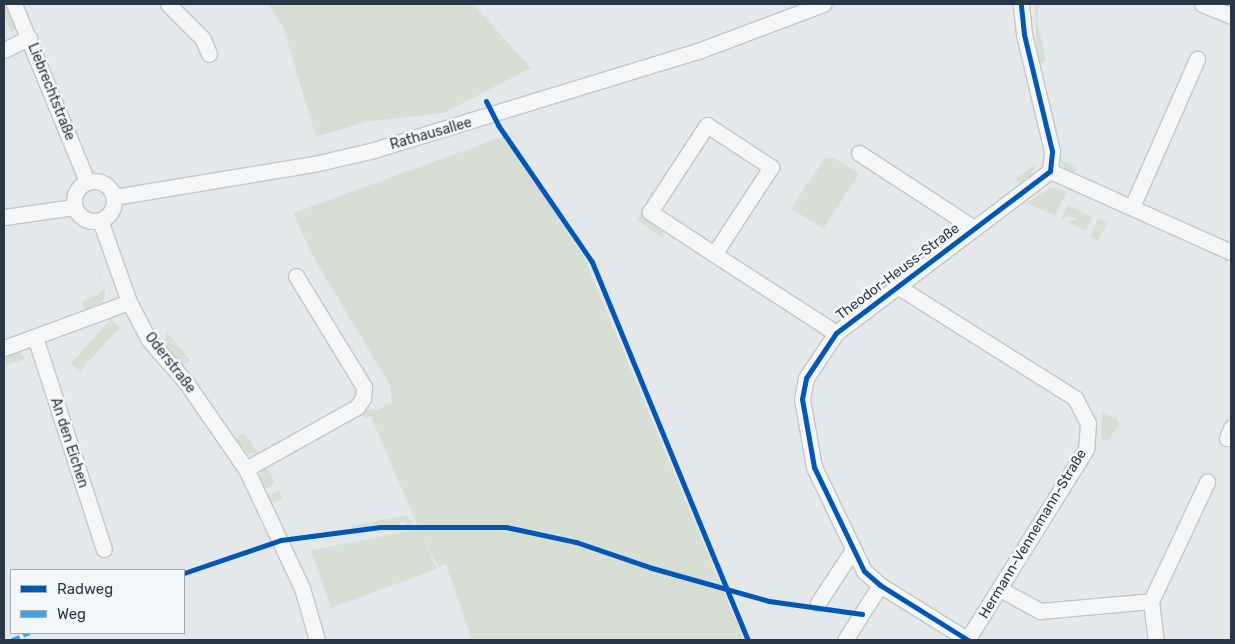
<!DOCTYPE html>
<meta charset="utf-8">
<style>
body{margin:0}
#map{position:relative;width:1235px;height:644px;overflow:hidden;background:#e5e8ea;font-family:Rubik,sans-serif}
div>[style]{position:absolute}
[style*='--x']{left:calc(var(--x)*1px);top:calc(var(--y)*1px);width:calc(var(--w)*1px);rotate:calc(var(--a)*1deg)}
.green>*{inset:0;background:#d7dfd5;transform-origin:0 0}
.roads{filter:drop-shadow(1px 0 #c3c6c8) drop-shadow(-1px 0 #c3c6c8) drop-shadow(0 1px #c3c6c8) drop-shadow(0 -1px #c3c6c8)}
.minor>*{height:15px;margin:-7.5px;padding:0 7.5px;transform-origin:7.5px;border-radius:7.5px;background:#f5f6f7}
.minor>.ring{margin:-7.5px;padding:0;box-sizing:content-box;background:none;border:15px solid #f5f6f7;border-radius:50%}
.quiet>*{height:4px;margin-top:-2px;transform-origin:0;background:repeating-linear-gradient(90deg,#3ea3ec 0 8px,transparent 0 12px)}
.cycleway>*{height:5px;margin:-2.5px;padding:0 2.5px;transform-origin:2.5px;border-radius:2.5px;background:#0057b8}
span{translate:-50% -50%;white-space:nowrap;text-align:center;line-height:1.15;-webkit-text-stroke:5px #f3f7f9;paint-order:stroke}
.street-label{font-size:14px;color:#293846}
.frame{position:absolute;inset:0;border:5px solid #293846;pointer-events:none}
.legend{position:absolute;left:10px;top:569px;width:175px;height:65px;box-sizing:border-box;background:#f3f7f9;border:1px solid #a2abb1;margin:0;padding:6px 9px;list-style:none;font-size:15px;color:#293846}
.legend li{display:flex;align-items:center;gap:10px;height:25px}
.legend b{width:25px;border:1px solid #a2abb1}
</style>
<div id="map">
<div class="green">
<i style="clip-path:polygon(4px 4px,17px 29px,11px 32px,4px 16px)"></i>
<i style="clip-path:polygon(268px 4px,473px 4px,531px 68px,444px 113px,365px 122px,316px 137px,283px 27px)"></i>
<i style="clip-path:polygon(1035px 4px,1039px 4px,1037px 20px,1046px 61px,1037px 64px)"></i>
<i style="clip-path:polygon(504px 136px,584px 257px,744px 640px,472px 640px,446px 565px,438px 567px,423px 536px,437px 569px,331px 608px,311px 550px,419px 529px,371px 417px,364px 419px,362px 409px,378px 410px,389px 403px,392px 405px,390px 385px,311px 253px,293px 213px)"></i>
<i style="clip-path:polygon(825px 158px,834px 158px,859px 174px,823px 229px,791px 208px)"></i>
<i style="clip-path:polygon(1059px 159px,1074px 166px,1077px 170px,1069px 175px)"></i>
<i style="clip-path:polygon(1037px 163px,1030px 177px,1022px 187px,1015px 179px)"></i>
<i style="clip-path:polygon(1051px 187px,1067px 192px,1055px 216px,1027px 203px)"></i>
<i style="clip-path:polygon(652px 191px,664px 227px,662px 238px,637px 220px)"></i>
<i style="clip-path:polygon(1068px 205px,1092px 217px,1086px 231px,1067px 222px,1077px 219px,1067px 215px,1063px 221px,1061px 219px)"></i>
<i style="clip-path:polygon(1098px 219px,1107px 223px,1098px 241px,1091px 236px)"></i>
<i style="clip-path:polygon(87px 248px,106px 288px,103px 302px,85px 310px,82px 301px,98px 295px,105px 288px)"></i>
<i style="clip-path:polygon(874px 288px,877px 299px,852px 318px,848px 307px)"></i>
<i style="left:111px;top:319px;width:12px;height:60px;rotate:42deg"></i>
<i style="clip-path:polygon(167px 332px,190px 360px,188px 363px,180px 364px,164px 344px)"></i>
<i style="clip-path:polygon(19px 350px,25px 359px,6px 365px,5px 355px)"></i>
<i style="clip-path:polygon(1102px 413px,1117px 418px,1120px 424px,1107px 441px,1101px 438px)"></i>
<i style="clip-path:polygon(244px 433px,259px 454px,244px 453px,233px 440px)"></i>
<i style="clip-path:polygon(265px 465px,275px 483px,264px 489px,259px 477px)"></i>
<i style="clip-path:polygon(279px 490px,283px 499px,272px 503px,268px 496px)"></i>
<i style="clip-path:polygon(406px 515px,413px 524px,405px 525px,405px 521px,400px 522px,400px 526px,360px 533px,352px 530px,351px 526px)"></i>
</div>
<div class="roads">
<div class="minor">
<i style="--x:14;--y:4;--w:191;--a:67.6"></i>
<i style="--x:168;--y:4;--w:49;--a:45"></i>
<i style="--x:203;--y:39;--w:16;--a:68"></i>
<i style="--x:1202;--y:4;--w:31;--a:22"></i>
<i style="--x:4;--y:50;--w:28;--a:-26"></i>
<i style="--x:859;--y:153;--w:137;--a:33.1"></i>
<i style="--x:1050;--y:171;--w:198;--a:24.1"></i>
<i class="ring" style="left:74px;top:181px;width:25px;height:25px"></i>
<i style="--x:114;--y:197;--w:203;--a:-9.4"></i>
<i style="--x:314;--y:164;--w:62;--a:-13.1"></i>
<i style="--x:374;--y:150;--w:339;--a:-17"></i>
<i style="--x:698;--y:51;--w:134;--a:-20.6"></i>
<i style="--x:1132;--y:207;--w:162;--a:-66.3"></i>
<i style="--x:4;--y:217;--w:71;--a:-8.1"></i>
<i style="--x:100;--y:220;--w:87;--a:70.5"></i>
<i style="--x:129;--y:302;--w:43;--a:62.2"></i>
<i style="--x:149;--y:340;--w:55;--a:48.7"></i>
<i style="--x:185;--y:381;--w:107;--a:55.3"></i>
<i style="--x:246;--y:469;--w:132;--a:64.8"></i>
<i style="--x:302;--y:588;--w:54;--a:73.9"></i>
<i style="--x:714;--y:254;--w:77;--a:-146.7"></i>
<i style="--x:650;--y:212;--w:104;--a:-56.8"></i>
<i style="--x:707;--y:125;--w:77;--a:33.3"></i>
<i style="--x:771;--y:167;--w:104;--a:123.2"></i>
<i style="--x:714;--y:254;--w:145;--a:32.9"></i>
<i style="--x:897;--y:286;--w:210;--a:32.2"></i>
<i style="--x:1075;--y:398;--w:28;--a:63"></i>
<i style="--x:1088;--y:423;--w:26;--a:94"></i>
<i style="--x:1086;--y:449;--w:225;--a:121.9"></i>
<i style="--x:35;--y:337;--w:223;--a:72"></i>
<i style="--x:4;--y:348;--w:133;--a:-20.2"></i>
<i style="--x:1227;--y:438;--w:11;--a:-68"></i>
<i style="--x:246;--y:469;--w:127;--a:-29.2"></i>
<i style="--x:357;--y:407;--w:11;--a:-56"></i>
<i style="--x:363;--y:398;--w:11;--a:-85"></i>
<i style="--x:364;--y:387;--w:130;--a:-121.5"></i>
<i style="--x:1000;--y:589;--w:46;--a:28.8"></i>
<i style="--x:1040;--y:611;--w:111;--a:-5.1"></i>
<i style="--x:1151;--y:601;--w:132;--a:-64.8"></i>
<i style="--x:1151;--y:601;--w:39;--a:83"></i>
<i style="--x:818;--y:603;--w:62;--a:-56.8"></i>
<i style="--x:845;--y:640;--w:65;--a:-57.5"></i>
<i style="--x:968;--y:640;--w:104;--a:-148"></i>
<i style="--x:880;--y:585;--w:21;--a:-139"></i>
<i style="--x:864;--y:571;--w:115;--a:-115.7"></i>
<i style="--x:814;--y:467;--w:69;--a:-100"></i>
<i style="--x:802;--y:399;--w:21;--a:-79"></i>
<i style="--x:806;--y:378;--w:54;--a:-56.3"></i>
<i style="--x:836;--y:333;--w:268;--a:-37.1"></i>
<i style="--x:1050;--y:171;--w:20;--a:-84"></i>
<i style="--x:1052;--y:151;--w:120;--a:-103.5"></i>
<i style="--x:1024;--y:34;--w:30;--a:-96"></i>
</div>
</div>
<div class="quiet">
<i style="--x:12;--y:640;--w:19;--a:-21"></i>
</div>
<div class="cycleway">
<i style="--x:486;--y:101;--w:27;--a:63"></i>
<i style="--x:498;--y:125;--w:166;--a:55.5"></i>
<i style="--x:592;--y:262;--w:409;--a:67.6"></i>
<i style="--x:184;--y:573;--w:102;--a:-18.8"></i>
<i style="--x:281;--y:540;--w:100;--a:-7.5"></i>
<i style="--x:380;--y:527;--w:126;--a:0"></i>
<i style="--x:506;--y:527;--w:72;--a:12.1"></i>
<i style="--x:576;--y:542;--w:80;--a:18.9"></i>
<i style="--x:652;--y:568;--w:122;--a:15.8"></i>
<i style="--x:769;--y:601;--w:94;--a:8"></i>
<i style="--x:968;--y:640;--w:104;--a:-148"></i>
<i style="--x:880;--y:585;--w:21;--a:-139"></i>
<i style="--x:864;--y:571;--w:115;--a:-115.7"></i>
<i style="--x:814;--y:467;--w:69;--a:-100"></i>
<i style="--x:802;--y:399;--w:21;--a:-79"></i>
<i style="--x:806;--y:378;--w:54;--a:-56.3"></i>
<i style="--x:836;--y:333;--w:268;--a:-37.1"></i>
<i style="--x:1050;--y:171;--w:20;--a:-84"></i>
<i style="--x:1052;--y:151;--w:120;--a:-103.5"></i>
<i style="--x:1024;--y:34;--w:30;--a:-96"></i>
</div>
<div class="street-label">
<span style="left:51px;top:92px;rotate:68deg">Liebrechtstraße</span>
<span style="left:431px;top:134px;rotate:-16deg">Rathausallee</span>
<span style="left:898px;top:272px;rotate:-37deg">Theodor-Heuss-Straße</span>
<span style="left:170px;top:363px;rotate:52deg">Oderstraße</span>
<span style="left:69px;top:443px;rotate:72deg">An den Eichen</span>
<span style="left:1033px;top:534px;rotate:-59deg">Hermann-Vennemann-Straße</span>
</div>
<div class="frame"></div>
<ul class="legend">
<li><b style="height:6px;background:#0057b8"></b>Radweg</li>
<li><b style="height:6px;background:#3ea3ec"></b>Weg</li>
</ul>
</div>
